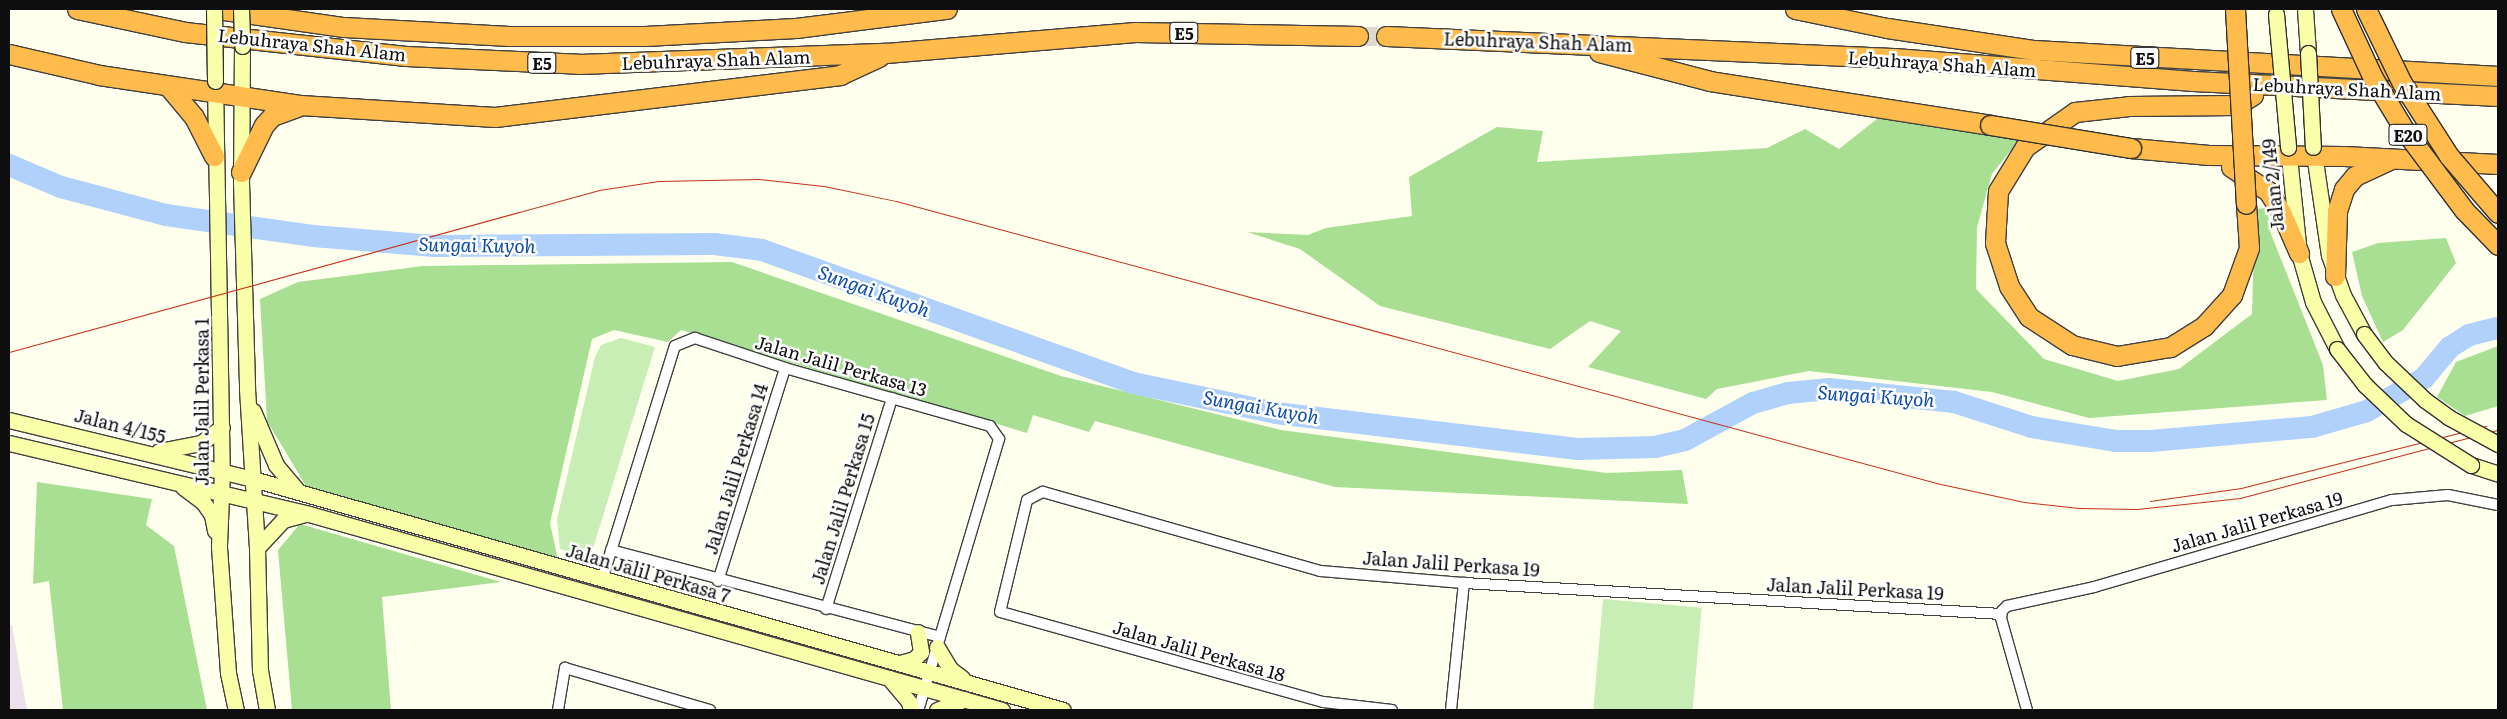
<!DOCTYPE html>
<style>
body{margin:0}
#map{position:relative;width:2507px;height:719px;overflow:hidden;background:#ffe;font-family:Literata,serif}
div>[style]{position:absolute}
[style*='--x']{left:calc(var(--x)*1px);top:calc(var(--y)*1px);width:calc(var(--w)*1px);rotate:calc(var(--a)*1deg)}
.industrial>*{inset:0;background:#ede1ec}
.green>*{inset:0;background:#c8edb5;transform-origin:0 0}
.forest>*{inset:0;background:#a8df93}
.river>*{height:22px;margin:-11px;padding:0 11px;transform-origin:11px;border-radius:11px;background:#afd1fb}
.highway-tunnel>*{height:19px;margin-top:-9.5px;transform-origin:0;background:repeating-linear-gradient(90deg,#dbdbcc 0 19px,transparent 0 28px)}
.roads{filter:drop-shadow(1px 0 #414141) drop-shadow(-1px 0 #414141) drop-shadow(0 1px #414141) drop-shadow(0 -1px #414141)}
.street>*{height:10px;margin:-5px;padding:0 5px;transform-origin:5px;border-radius:5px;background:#fff}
.secondary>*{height:15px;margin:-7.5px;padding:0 7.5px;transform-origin:7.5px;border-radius:7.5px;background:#faffa9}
.highway>*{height:19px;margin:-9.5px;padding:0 9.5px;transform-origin:9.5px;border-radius:9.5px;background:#ffbc4d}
.tram>*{height:1px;margin:-0.5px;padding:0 0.5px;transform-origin:0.5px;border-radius:0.5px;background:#c8301b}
.bridges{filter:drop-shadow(1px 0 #303030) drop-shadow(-1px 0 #303030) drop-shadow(0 1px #303030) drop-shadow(0 -1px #303030)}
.secondary-bridge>*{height:15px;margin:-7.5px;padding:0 7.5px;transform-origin:7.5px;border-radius:7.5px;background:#faffa9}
.highway-bridge>*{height:19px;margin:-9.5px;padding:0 9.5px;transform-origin:9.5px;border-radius:9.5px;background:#ffbc4d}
span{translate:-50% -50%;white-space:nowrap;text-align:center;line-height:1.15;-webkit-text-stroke:5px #fff;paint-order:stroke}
.shield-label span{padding:1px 4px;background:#fff;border:1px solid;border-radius:4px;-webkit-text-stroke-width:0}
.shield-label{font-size:16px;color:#0e0e0e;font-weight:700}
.street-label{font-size:18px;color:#0e0e0e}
.water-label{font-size:19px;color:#0d4ba9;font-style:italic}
.frame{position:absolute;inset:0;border:10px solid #0e0e0e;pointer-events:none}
</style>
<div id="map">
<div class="industrial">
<i style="clip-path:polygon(9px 625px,12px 625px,27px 710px,9px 710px)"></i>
</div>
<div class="green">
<i style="clip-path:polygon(621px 338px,655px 347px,590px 558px,560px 549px,557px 519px,595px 357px,601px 345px)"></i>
<i style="left:1603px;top:599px;width:99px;height:112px;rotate:5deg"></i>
</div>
<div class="forest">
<i style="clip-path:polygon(1882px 115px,2019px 140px,1992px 174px,1977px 227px,1976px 289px,2044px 359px,2118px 381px,2179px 369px,2252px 314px,2255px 209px,2267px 208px,2271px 234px,2323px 365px,2327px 400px,2089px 418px,1992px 392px,1809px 371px,1717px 389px,1706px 399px,1588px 367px,1621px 331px,1590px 321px,1550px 349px,1380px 306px,1300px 249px,1247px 232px,1308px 235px,1326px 228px,1412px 216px,1409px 177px,1497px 127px,1543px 131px,1537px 162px,1767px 148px,1805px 129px,1839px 149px)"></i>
<i style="clip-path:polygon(2446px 238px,2456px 263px,2403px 330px,2383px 342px,2362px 296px,2352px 252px,2378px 243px)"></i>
<i style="clip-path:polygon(732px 262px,1061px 376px,1281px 430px,1607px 473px,1682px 470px,1688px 504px,1335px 487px,1095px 421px,1089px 432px,1033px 415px,1027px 433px,681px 330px,668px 342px,614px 330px,592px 339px,550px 523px,558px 560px,306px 486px,267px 421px,260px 299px,298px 282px,423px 266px)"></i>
<i style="clip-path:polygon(2498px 346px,2498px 406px,2465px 416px,2437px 397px,2456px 362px)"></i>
<i style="clip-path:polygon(37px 482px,152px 499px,146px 525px,174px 546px,207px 710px,63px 710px,49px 581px,33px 584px)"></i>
<i style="clip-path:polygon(300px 524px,501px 582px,382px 597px,391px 710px,292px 710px,278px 550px)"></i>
</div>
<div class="river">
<i style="--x:9;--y:165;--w:56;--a:22.9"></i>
<i style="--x:61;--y:187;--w:109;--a:14.9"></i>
<i style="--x:166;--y:215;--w:148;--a:8.1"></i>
<i style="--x:313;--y:236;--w:122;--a:4.7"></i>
<i style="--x:435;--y:246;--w:279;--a:-0.4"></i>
<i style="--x:714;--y:244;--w:48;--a:7.1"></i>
<i style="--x:762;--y:250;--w:394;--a:19.7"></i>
<i style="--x:1133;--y:383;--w:146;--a:11.8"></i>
<i style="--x:1276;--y:413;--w:304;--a:6.8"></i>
<i style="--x:1578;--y:449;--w:77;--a:-1.5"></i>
<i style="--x:1655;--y:447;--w:31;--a:-13"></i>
<i style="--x:1685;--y:440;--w:77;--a:-28.6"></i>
<i style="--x:1753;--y:403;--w:36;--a:-16"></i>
<i style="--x:1788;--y:393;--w:41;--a:-5.6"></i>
<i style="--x:1829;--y:389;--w:126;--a:5.9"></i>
<i style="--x:1954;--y:402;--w:82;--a:17.8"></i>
<i style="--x:2032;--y:427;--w:86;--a:9.4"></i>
<i style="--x:2117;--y:441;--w:34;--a:0"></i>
<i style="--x:2151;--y:441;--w:162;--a:-5"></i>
<i style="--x:2312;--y:427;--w:57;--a:-16.2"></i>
<i style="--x:2367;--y:411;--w:66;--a:-30.1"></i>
<i style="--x:2424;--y:378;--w:40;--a:-50"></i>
<i style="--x:2450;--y:347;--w:22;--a:-32"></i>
<i style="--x:2469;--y:335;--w:30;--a:-14"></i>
</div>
<div class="highway-tunnel">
<i style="--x:1358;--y:36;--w:28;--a:0"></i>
</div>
<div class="roads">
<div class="street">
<i style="--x:611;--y:550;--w:340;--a:14.8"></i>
<i style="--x:602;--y:580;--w:245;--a:-72.7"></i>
<i style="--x:675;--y:346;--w:22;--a:-22"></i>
<i style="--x:695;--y:338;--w:95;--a:18.4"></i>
<i style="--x:785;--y:368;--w:213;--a:15.8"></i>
<i style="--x:990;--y:426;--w:16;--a:55"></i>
<i style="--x:999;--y:439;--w:283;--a:106.6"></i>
<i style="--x:718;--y:581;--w:223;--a:-72.5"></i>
<i style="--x:826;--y:609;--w:221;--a:-72.6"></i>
<i style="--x:558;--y:710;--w:43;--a:-80.5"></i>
<i style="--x:565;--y:668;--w:151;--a:16.2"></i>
<i style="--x:1392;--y:710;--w:69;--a:-173.4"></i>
<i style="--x:1323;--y:702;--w:335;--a:-164.4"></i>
<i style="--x:1000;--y:612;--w:115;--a:-76.4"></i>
<i style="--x:1027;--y:500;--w:18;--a:-27"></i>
<i style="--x:1043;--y:492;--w:288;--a:15.9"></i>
<i style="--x:1320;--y:571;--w:144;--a:4.8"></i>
<i style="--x:1464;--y:583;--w:538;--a:3.3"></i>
<i style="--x:1451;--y:710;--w:128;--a:-84.2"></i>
<i style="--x:2027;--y:710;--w:96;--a:-105.8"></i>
<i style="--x:2001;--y:618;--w:7;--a:-82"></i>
<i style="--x:2002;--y:611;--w:7;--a:-45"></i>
<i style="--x:2007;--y:606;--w:89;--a:-12.3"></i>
<i style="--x:2094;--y:587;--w:310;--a:-16.3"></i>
<i style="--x:2392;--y:500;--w:56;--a:-5.1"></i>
<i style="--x:2448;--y:495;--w:51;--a:11.3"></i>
</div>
<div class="secondary">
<i style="--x:2305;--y:9;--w:44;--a:86.1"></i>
<i style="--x:242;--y:46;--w:136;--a:90.4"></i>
<i style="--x:241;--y:182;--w:207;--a:88.3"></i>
<i style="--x:247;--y:389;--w:159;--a:86.4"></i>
<i style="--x:257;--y:548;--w:122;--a:88.6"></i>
<i style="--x:260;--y:670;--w:41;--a:80.1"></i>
<i style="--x:215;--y:83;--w:388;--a:89"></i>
<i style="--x:222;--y:471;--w:76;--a:92.3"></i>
<i style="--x:219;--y:547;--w:126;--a:85.9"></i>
<i style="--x:228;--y:673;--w:38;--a:78"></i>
<i style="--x:2288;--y:147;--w:107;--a:84.1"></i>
<i style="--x:2299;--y:253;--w:51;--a:74.1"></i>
<i style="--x:2313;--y:302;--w:53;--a:62.9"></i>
<i style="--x:2313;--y:147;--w:109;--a:81.6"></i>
<i style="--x:2329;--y:255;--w:42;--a:70.7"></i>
<i style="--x:2343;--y:295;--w:44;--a:61.7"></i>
<i style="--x:253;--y:411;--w:59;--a:66.9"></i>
<i style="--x:276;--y:465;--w:33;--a:50"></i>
<i style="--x:9;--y:420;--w:251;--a:13.6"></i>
<i style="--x:253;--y:479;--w:842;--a:15.92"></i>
<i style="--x:9;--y:443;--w:308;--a:13.3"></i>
<i style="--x:309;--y:514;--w:720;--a:15.79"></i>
<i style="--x:159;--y:451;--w:43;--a:-10.8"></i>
<i style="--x:201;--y:443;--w:26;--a:-37"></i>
<i style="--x:2471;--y:465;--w:28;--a:18"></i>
<i style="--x:183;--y:487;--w:25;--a:37"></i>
<i style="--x:203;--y:502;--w:16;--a:55"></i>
<i style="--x:212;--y:515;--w:16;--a:79"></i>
<i style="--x:257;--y:548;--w:38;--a:-47"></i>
<i style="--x:283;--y:520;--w:23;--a:-15"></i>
<i style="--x:937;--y:647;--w:26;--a:59"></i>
<i style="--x:950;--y:669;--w:15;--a:37"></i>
<i style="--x:900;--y:663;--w:15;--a:-16"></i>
<i style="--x:914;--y:659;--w:10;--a:-45"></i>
<i style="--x:921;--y:652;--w:20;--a:-99"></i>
<i style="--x:889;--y:678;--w:31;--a:50"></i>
<i style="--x:909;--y:702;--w:8;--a:76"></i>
<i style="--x:937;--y:710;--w:30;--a:-21"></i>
</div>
<div class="highway">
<i style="--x:77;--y:9;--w:110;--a:12"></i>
<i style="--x:185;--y:32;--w:222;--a:6.2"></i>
<i style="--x:406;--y:56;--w:173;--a:2.6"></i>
<i style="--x:579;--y:64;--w:307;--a:-2.1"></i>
<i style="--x:886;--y:53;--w:250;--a:-4.8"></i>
<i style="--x:1135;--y:32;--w:223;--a:1"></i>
<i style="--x:217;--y:9;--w:128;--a:8.1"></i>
<i style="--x:344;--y:27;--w:165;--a:3.1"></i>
<i style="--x:509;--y:36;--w:136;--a:0"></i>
<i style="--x:645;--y:36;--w:151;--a:-3"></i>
<i style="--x:796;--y:28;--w:152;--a:-7.2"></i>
<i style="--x:1795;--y:9;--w:94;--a:11.7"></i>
<i style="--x:1887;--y:28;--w:149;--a:8.5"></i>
<i style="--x:2034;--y:50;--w:465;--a:3.2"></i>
<i style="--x:1386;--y:36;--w:508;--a:2.48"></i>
<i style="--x:1894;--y:58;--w:300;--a:4.4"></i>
<i style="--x:2193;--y:81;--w:305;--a:2.8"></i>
<i style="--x:1599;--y:52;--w:115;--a:14.6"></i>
<i style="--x:1710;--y:81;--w:283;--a:8.9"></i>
<i style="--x:9;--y:54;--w:92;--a:13.1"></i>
<i style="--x:99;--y:75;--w:203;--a:8.5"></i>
<i style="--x:300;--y:105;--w:195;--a:3.5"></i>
<i style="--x:495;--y:117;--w:348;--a:-6.9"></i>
<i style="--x:840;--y:75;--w:43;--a:-24.8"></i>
<i style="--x:168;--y:86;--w:40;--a:50"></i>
<i style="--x:194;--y:117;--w:44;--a:62.9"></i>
<i style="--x:2131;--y:148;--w:78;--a:5.1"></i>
<i style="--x:2209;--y:155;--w:135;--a:0.4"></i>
<i style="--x:2344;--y:156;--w:154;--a:3"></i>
<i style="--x:2231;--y:167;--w:44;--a:33"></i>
<i style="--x:2268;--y:191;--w:25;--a:58"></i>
<i style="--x:2281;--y:212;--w:45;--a:66.3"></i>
<i style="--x:241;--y:172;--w:52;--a:-63.9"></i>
<i style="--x:264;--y:125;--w:12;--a:-48"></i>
<i style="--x:272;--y:116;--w:27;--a:-20"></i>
<i style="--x:2246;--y:204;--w:44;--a:86.1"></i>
<i style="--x:2249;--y:248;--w:50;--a:109.9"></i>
<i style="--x:2232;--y:295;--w:42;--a:132.1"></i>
<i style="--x:2204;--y:326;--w:40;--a:148"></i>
<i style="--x:2170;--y:347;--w:54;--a:170.4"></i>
<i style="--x:2117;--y:356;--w:46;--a:-166.3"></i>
<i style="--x:2072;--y:345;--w:51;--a:-146.9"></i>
<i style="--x:2029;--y:317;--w:37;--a:-123"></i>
<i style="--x:2009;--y:286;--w:45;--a:-108"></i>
<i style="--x:1995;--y:243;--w:52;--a:-86.7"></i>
<i style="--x:1998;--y:191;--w:52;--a:-58.5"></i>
<i style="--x:2025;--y:147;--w:61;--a:-35"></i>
<i style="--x:2075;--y:112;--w:54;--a:-6.3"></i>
<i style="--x:2129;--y:106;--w:108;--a:-0.5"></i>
<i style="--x:2237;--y:105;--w:19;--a:-32"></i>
<i style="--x:2335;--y:276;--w:65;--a:-88.2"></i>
<i style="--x:2337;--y:211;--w:23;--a:-72"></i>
<i style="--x:2344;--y:189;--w:17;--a:-50"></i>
<i style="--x:2355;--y:176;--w:38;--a:-25"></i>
</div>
</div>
<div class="tram">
<i style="--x:9;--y:352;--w:612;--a:-15.35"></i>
<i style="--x:599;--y:190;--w:60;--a:-8.7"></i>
<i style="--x:658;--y:181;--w:101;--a:-1.1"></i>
<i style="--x:759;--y:179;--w:65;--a:6.1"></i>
<i style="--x:824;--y:186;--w:74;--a:11.8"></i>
<i style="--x:896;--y:201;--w:1078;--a:15.17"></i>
<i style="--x:1936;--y:483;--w:90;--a:12.2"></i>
<i style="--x:2024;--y:502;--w:55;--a:6.2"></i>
<i style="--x:2079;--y:508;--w:58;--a:1"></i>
<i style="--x:2137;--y:509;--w:104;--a:-6.1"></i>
<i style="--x:2240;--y:498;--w:267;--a:-14.8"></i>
<i style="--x:2150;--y:501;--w:92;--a:-8.1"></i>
<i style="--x:2241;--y:488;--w:253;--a:-14.2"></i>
</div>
<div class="bridges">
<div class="secondary-bridge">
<i style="--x:214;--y:9;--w:72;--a:89.2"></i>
<i style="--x:241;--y:9;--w:37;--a:88"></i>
<i style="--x:2276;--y:14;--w:134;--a:84.8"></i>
<i style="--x:2308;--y:53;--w:94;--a:87"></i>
<i style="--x:2364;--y:334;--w:36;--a:53"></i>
<i style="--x:2386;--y:363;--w:54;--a:43.5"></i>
<i style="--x:2425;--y:400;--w:29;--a:36"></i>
<i style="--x:2448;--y:417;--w:57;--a:28.4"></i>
<i style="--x:2337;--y:349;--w:46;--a:52.1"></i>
<i style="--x:2365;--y:385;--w:57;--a:43.6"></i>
<i style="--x:2406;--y:424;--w:77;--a:32.2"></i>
</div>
<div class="highway-bridge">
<i style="--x:2235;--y:9;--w:195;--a:86.8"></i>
<i style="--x:2341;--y:9;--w:76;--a:65.1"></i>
<i style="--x:2373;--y:78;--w:62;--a:58.9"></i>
<i style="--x:2405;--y:131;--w:99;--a:53.2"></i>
<i style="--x:2464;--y:210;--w:49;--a:45.8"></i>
<i style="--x:2366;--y:9;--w:82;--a:64.1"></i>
<i style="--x:2402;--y:83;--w:87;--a:57.2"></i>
<i style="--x:2449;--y:156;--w:75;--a:49.3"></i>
<i style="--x:1990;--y:125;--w:143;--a:9.3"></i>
</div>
</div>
<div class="shield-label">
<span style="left:1184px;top:33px">E5</span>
<span style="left:2145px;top:58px">E5</span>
<span style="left:542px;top:63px">E5</span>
<span style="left:2408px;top:135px">E20</span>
</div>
<div class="street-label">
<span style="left:1538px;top:42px;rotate:2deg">Lebuhraya Shah Alam</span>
<span style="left:312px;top:45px;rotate:6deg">Lebuhraya Shah Alam</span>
<span style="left:716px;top:60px;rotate:-2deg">Lebuhraya Shah Alam</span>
<span style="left:1942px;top:64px;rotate:4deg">Lebuhraya Shah Alam</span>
<span style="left:2347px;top:89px;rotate:3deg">Lebuhraya Shah Alam</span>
<span style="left:2273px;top:185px;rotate:-96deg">Jalan 2/149</span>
<span style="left:841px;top:366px;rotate:16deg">Jalan Jalil Perkasa 13</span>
<span style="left:202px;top:402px;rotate:-90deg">Jalan Jalil Perkasa 1</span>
<span style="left:120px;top:426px;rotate:14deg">Jalan 4/155</span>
<span style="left:736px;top:469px;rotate:-73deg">Jalan Jalil Perkasa 14</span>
<span style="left:843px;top:499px;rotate:-73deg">Jalan Jalil Perkasa 15</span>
<span style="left:2257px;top:522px;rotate:-16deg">Jalan Jalil Perkasa 19</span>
<span style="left:1451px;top:564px;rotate:4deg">Jalan Jalil Perkasa 19</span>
<span style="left:648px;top:573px;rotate:16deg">Jalan Jalil Perkasa 7</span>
<span style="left:1855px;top:589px;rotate:3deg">Jalan Jalil Perkasa 19</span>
<span style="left:1199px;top:651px;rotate:16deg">Jalan Jalil Perkasa 18</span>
</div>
<div class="water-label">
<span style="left:477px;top:245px;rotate:1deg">Sungai Kuyoh</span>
<span style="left:874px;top:291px;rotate:20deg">Sungai Kuyoh</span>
<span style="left:1876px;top:396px;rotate:4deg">Sungai Kuyoh</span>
<span style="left:1261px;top:407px;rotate:10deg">Sungai Kuyoh</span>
</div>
<div class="frame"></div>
</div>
